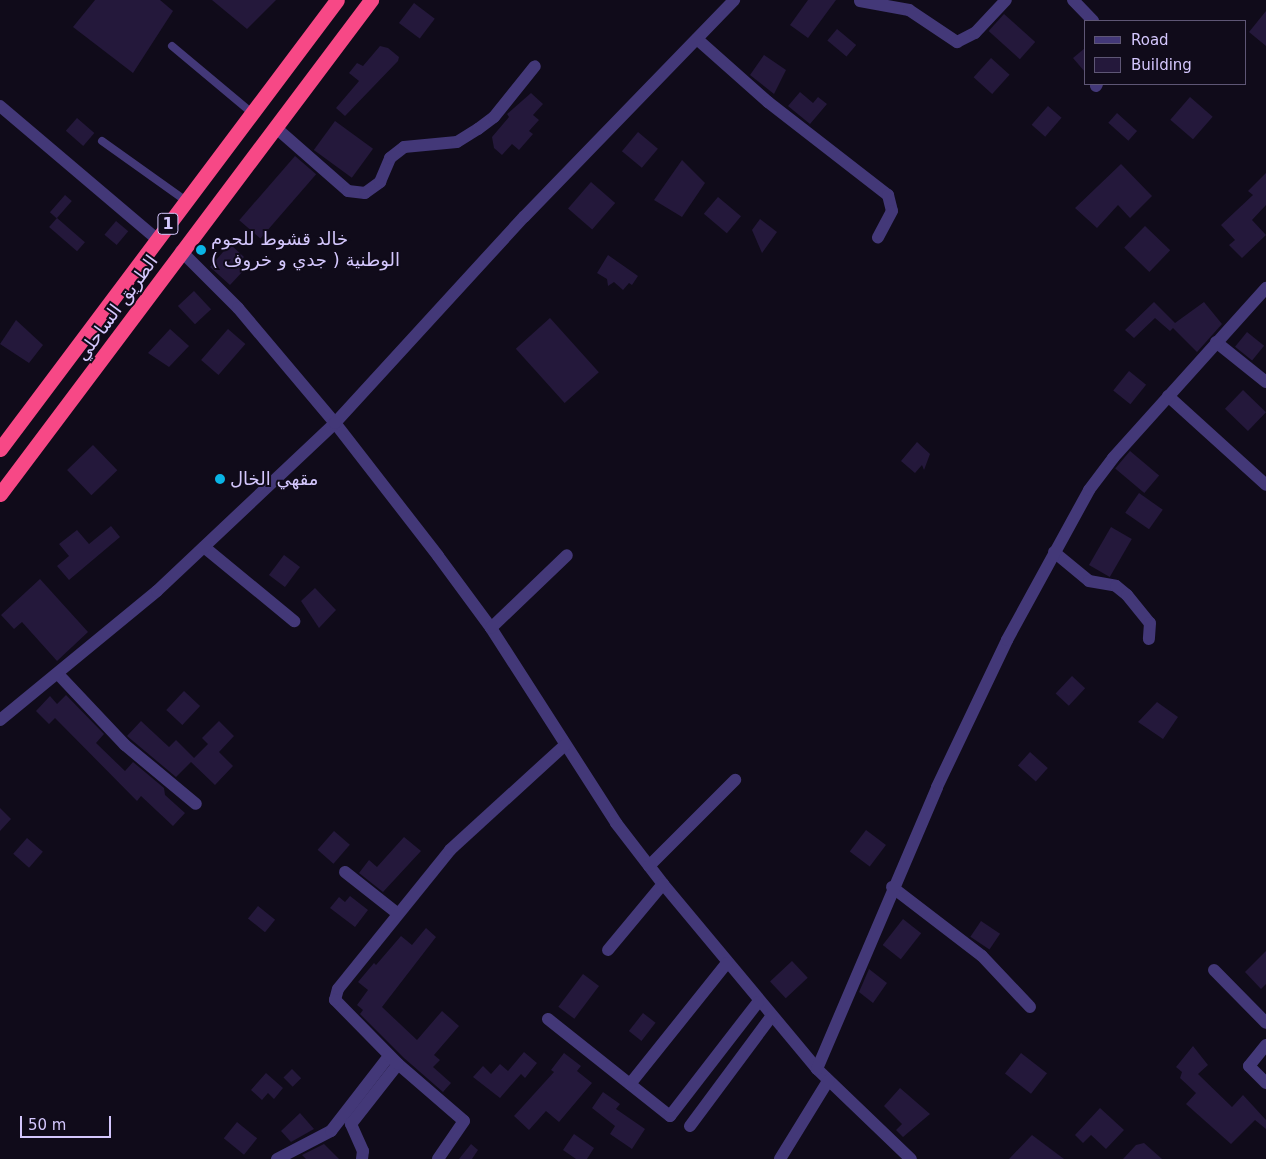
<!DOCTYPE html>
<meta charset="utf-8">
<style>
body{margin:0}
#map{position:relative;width:1266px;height:1159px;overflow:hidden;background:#100b1a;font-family:"DejaVu Sans",Cairo,sans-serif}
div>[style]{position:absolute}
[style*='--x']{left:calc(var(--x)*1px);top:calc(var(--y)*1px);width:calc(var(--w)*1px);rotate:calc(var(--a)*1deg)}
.building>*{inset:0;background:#24183b;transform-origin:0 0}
.lane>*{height:8px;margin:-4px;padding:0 4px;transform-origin:4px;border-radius:4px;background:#433878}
.street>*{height:12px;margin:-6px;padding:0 6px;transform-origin:6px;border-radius:6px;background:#433878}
.highway>*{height:15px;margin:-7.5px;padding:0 7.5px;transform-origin:7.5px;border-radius:7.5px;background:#f74886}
.dots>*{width:14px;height:14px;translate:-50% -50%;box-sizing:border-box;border:2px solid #100b1a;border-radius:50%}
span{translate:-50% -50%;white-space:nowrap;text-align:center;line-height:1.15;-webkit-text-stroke:4px #100b1a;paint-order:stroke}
.shield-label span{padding:1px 4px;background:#100b1a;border:1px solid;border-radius:4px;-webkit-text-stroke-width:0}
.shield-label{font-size:16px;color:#d4c7fd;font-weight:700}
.poi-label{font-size:18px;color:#d4c7fd}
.left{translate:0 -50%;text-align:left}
.street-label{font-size:18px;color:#d4c7fd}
.legend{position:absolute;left:1084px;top:20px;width:162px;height:65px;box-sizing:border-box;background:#100b1a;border:1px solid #5e5675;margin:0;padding:6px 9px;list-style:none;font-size:15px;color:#d4c7fd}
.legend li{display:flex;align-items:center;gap:10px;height:25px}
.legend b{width:25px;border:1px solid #5e5675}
.scale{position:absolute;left:20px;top:1116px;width:91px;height:22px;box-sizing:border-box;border:2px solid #d4c7fd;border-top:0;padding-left:6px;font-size:15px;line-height:18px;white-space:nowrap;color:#d4c7fd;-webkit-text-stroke:4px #100b1a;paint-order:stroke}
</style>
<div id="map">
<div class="building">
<i style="clip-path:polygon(95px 0,160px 0,173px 11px,133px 73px,73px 27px)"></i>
<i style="clip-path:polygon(212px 0,276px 0,247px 29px)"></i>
<i style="clip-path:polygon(808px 0,836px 0,808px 38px,790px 25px)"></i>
<i style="left:414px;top:3px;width:26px;height:25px;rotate:37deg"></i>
<i style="clip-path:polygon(1266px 11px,1266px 46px,1249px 32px)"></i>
<i style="left:1004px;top:14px;width:42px;height:23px;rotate:42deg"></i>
<i style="left:837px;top:29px;width:25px;height:15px;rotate:40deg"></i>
<i style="clip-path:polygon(380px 46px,388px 48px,399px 57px,398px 61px,345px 116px,336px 108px,359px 81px,349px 73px,357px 63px,363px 66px)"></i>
<i style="clip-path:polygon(1085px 48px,1085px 72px,1073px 58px)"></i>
<i style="clip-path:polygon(764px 55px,786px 70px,774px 94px,750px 75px)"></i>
<i style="left:991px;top:58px;width:25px;height:26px;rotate:42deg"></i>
<i style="clip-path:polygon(800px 92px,813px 103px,818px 97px,827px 104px,810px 124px,788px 106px)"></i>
<i style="clip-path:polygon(531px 93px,543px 104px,533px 115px,539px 120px,529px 131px,533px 134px,519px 150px,512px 144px,502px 155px,494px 148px,492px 137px,509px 117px,507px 114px)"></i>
<i style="left:1190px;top:97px;width:30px;height:30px;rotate:41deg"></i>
<i style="left:1048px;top:106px;width:18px;height:25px;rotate:41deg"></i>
<i style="left:1117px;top:113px;width:27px;height:13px;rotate:42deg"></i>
<i style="left:77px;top:118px;width:23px;height:17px;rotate:41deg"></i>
<i style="left:335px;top:121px;width:47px;height:36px;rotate:36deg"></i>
<i style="left:638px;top:132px;width:26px;height:25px;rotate:40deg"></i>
<i style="left:295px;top:156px;width:28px;height:85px;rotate:41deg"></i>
<i style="clip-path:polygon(682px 160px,705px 183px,682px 217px,654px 200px)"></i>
<i style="clip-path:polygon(1121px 164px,1152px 196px,1130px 218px,1118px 205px,1097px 228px,1075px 208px)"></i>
<i style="clip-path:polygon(1266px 173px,1266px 205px,1252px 220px,1266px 235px,1242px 258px,1229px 245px,1235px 240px,1221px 225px,1253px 195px,1248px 191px)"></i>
<i style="left:591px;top:182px;width:32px;height:35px;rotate:41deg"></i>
<i style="left:65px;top:195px;width:9px;height:23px;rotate:41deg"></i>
<i style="left:718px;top:197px;width:30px;height:22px;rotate:40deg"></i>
<i style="left:57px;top:218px;width:37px;height:12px;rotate:41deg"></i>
<i style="clip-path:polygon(760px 219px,777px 232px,762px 253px,752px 230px)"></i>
<i style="left:116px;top:221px;width:16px;height:18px;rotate:40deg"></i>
<i style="left:1145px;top:226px;width:35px;height:30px;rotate:44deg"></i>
<i style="clip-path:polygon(230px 244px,244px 257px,238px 263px,245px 269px,230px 285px,210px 267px)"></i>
<i style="clip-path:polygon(608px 255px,638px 276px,632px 285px,629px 283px,623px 290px,614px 282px,608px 286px,607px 279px,597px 273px)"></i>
<i style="left:194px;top:291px;width:25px;height:22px;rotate:47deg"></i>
<i style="clip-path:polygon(1154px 302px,1175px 323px,1204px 302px,1222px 324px,1197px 352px,1173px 328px,1170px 331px,1155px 318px,1134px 338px,1125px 330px)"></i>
<i style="left:550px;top:318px;width:73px;height:46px;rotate:48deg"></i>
<i style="clip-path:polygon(16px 320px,43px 345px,29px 363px,0 344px)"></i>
<i style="clip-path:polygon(170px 329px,189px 346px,169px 367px,148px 353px)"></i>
<i style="left:228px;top:329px;width:23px;height:41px;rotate:41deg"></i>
<i style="left:1247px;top:332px;width:22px;height:19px;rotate:39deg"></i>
<i style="left:1129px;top:371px;width:22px;height:25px;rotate:39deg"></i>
<i style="left:1243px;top:390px;width:32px;height:26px;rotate:44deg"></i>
<i style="clip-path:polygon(917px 442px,930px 454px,924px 470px,922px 465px,915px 473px,901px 461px)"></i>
<i style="left:93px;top:445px;width:35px;height:36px;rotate:46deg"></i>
<i style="left:1130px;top:451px;width:38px;height:23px;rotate:40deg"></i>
<i style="left:1139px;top:493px;width:29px;height:24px;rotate:35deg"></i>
<i style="clip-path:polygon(111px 526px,120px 537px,69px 580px,57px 566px,69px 556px,59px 544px,77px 530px,89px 544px)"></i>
<i style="left:1111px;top:527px;width:24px;height:44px;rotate:30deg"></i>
<i style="left:284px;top:555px;width:20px;height:25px;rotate:37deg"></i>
<i style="clip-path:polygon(40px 579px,88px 632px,57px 661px,22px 622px,14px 629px,1px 615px)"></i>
<i style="clip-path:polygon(315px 588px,336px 610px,319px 628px,301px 601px)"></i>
<i style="left:1072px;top:676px;width:18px;height:24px;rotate:43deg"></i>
<i style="left:184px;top:691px;width:22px;height:26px;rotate:43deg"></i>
<i style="clip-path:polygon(66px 695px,104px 734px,96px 743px,125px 771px,133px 762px,164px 788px,165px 795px,185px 813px,173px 826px,141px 796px,137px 801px,55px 718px,49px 724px,36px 711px,50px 696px,57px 704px)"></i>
<i style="clip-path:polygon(1157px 702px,1178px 717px,1163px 739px,1138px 722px)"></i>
<i style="clip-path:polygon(141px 721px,169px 747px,176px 740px,194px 758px,208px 744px,202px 738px,219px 721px,234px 736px,219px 752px,233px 766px,215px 785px,191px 762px,176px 777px,127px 736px)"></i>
<i style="left:1030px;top:752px;width:24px;height:18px;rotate:42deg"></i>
<i style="clip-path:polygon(0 808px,11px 819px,0 831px)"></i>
<i style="left:866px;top:830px;width:25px;height:27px;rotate:37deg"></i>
<i style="left:334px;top:831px;width:21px;height:25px;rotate:41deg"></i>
<i style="clip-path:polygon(404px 837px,421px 851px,383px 892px,359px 873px,369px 860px,377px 867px)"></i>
<i style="left:27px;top:838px;width:21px;height:21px;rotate:41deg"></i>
<i style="clip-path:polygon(350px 896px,368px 910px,355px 927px,330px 908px,339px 897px,345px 902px)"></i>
<i style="left:258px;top:906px;width:22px;height:16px;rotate:39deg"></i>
<i style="left:903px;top:919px;width:23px;height:33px;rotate:38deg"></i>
<i style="left:981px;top:921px;width:23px;height:19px;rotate:34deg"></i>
<i style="clip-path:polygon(426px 928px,436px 937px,382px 1007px,417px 1040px,442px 1011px,459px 1026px,434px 1055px,440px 1060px,433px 1067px,451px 1083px,443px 1092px,404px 1058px,360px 1014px,363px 1010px,357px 1005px,368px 990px,358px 982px,374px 963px,376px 965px,401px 936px,412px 945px)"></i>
<i style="clip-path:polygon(1266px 951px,1266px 984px,1261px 989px,1245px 972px)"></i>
<i style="left:792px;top:961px;width:23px;height:30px;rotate:47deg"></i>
<i style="clip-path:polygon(869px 969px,887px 983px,873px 1003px,859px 992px)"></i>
<i style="left:583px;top:974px;width:20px;height:41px;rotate:37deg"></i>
<i style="left:643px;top:1013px;width:16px;height:23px;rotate:38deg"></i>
<i style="clip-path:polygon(1193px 1046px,1208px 1065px,1198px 1074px,1232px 1107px,1243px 1095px,1266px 1120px,1266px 1129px,1255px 1120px,1231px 1144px,1186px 1104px,1196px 1093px,1180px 1078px,1182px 1072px,1176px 1067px)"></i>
<i style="clip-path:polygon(524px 1052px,537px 1063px,525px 1078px,521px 1074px,500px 1098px,473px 1077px,483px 1066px,491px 1074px,500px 1064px,508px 1071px)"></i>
<i style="clip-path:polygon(564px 1053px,581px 1066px,577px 1071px,592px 1083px,559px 1122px,546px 1111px,529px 1130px,514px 1116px,554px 1072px,551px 1070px)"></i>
<i style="left:1021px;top:1053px;width:33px;height:26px;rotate:38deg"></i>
<i style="left:292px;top:1069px;width:13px;height:12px;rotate:45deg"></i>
<i style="clip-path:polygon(266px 1073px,283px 1088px,274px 1099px,268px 1093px,262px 1100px,251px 1090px)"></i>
<i style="clip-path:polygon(900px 1088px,930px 1114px,903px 1137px,896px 1130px,902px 1124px,884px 1106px)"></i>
<i style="clip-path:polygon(603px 1092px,620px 1104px,616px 1109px,645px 1129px,632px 1149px,610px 1134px,615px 1126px,592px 1108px)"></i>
<i style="clip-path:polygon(1100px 1108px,1124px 1130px,1106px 1149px,1091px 1135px,1083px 1143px,1075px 1135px)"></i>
<i style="clip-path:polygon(300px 1113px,314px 1129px,291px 1142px,281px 1131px)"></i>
<i style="left:237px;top:1122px;width:26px;height:21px;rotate:39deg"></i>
<i style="clip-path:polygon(574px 1134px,594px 1148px,587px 1159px,576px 1159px,563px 1150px)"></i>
<i style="clip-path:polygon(1032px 1135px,1064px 1159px,1009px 1159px)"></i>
<i style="clip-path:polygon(1144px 1143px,1162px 1159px,1123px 1159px,1136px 1145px)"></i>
<i style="clip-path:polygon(324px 1144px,339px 1159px,306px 1159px,302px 1155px)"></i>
<i style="clip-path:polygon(471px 1144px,478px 1150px,472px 1159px,459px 1159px)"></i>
</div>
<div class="lane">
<i style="--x:172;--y:46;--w:104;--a:39.9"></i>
<i style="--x:102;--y:141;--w:103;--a:35.5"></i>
</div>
<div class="street">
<i style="--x:1073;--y:0;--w:29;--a:46"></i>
<i style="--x:860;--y:1;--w:50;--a:10.4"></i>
<i style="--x:909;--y:10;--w:58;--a:33.7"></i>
<i style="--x:957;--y:42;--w:20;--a:-27"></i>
<i style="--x:975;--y:33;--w:45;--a:-46.8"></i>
<i style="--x:697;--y:39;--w:95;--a:41.6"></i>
<i style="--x:768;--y:102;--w:152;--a:37.8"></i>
<i style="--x:888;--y:195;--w:16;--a:76"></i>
<i style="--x:892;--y:211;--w:30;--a:118"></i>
<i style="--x:1096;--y:86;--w:2;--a:-63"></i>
<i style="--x:0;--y:106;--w:206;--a:40.3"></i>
<i style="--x:275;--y:127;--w:97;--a:41.2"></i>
<i style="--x:348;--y:191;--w:17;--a:7"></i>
<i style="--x:365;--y:193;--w:19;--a:-36"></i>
<i style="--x:380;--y:182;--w:26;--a:-67"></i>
<i style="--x:390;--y:158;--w:18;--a:-38"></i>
<i style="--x:404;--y:147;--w:53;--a:-5.4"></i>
<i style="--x:457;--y:142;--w:25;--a:-32"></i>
<i style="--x:478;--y:129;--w:20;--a:-37"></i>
<i style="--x:494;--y:117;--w:65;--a:-51.2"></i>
<i style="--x:181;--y:251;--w:81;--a:45"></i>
<i style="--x:238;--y:308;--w:150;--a:49.9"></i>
<i style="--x:335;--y:423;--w:168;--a:52.2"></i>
<i style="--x:438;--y:556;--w:89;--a:53.6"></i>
<i style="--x:491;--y:628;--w:232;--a:57.3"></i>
<i style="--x:616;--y:823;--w:77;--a:52.4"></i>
<i style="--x:663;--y:884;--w:241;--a:50.2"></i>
<i style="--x:817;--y:1069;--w:130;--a:43.8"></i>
<i style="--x:1216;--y:342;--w:64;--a:38.7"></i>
<i style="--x:1168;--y:396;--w:132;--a:42.2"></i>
<i style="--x:204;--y:547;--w:117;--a:39.4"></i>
<i style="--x:1054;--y:552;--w:45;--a:39.6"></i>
<i style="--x:1089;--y:581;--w:27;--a:10"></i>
<i style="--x:1116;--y:586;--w:14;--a:39"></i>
<i style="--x:1127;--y:595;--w:36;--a:51"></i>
<i style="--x:1150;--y:623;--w:16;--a:94"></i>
<i style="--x:491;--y:628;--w:105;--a:-43.8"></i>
<i style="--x:59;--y:675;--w:96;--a:46.7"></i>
<i style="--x:125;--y:745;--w:92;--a:39.7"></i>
<i style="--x:0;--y:720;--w:203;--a:-39.4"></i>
<i style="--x:157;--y:591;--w:245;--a:-43.3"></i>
<i style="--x:335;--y:423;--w:280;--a:-47.5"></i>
<i style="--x:524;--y:217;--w:302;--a:-45.9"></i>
<i style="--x:649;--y:866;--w:122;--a:-45"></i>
<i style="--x:345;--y:872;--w:66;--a:38.3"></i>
<i style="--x:892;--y:887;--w:113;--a:37.5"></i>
<i style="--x:982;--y:956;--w:70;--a:46.7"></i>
<i style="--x:608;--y:950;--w:86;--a:-50.2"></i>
<i style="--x:1214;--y:970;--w:74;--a:45.5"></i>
<i style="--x:548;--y:1019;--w:156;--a:38.5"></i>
<i style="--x:670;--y:1116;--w:144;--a:-52.3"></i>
<i style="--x:1266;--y:1045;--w:27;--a:129"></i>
<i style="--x:1249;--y:1066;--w:24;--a:45"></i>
<i style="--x:398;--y:1064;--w:87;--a:40.8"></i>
<i style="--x:464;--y:1121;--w:46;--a:124.4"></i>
<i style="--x:817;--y:1069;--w:306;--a:-66.9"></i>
<i style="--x:937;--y:787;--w:163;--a:-64.5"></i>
<i style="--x:1007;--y:640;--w:171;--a:-61.3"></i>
<i style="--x:1089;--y:490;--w:40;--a:-53"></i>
<i style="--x:1113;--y:458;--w:229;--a:-48"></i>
<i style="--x:630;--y:1084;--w:155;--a:-51.3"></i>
<i style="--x:690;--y:1126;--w:136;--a:-53.4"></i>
<i style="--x:277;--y:1159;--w:61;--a:-27.4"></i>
<i style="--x:331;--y:1131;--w:95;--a:-52.3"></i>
<i style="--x:362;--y:1159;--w:8;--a:-83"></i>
<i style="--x:363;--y:1151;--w:30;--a:-114"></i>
<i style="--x:351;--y:1124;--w:76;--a:-51.9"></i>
<i style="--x:398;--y:1064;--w:90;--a:-134.5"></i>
<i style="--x:335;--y:1000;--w:11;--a:-75"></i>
<i style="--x:338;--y:989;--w:179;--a:-51.1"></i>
<i style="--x:450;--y:850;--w:156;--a:-42.4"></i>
<i style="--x:780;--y:1159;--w:92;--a:-58.4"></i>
</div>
<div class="highway">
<i style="--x:0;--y:449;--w:561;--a:-53.11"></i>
<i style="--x:0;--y:494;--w:618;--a:-53.09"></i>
</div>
<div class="dots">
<i style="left:201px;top:250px;background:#0ab5e6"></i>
<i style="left:220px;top:479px;background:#0ab5e6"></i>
</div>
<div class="shield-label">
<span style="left:168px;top:224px">1</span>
</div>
<div class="poi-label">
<span class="left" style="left:211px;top:250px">خالد قشوط للحوم<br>الوطنية ( جدي و خروف )</span>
<span class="left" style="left:230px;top:479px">مقهي الخال</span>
</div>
<div class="street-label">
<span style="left:117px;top:308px;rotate:-54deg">الطريق الساحلي</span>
</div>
<ul class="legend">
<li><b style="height:6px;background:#433878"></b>Road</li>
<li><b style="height:14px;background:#24183b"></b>Building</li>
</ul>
<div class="scale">50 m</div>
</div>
